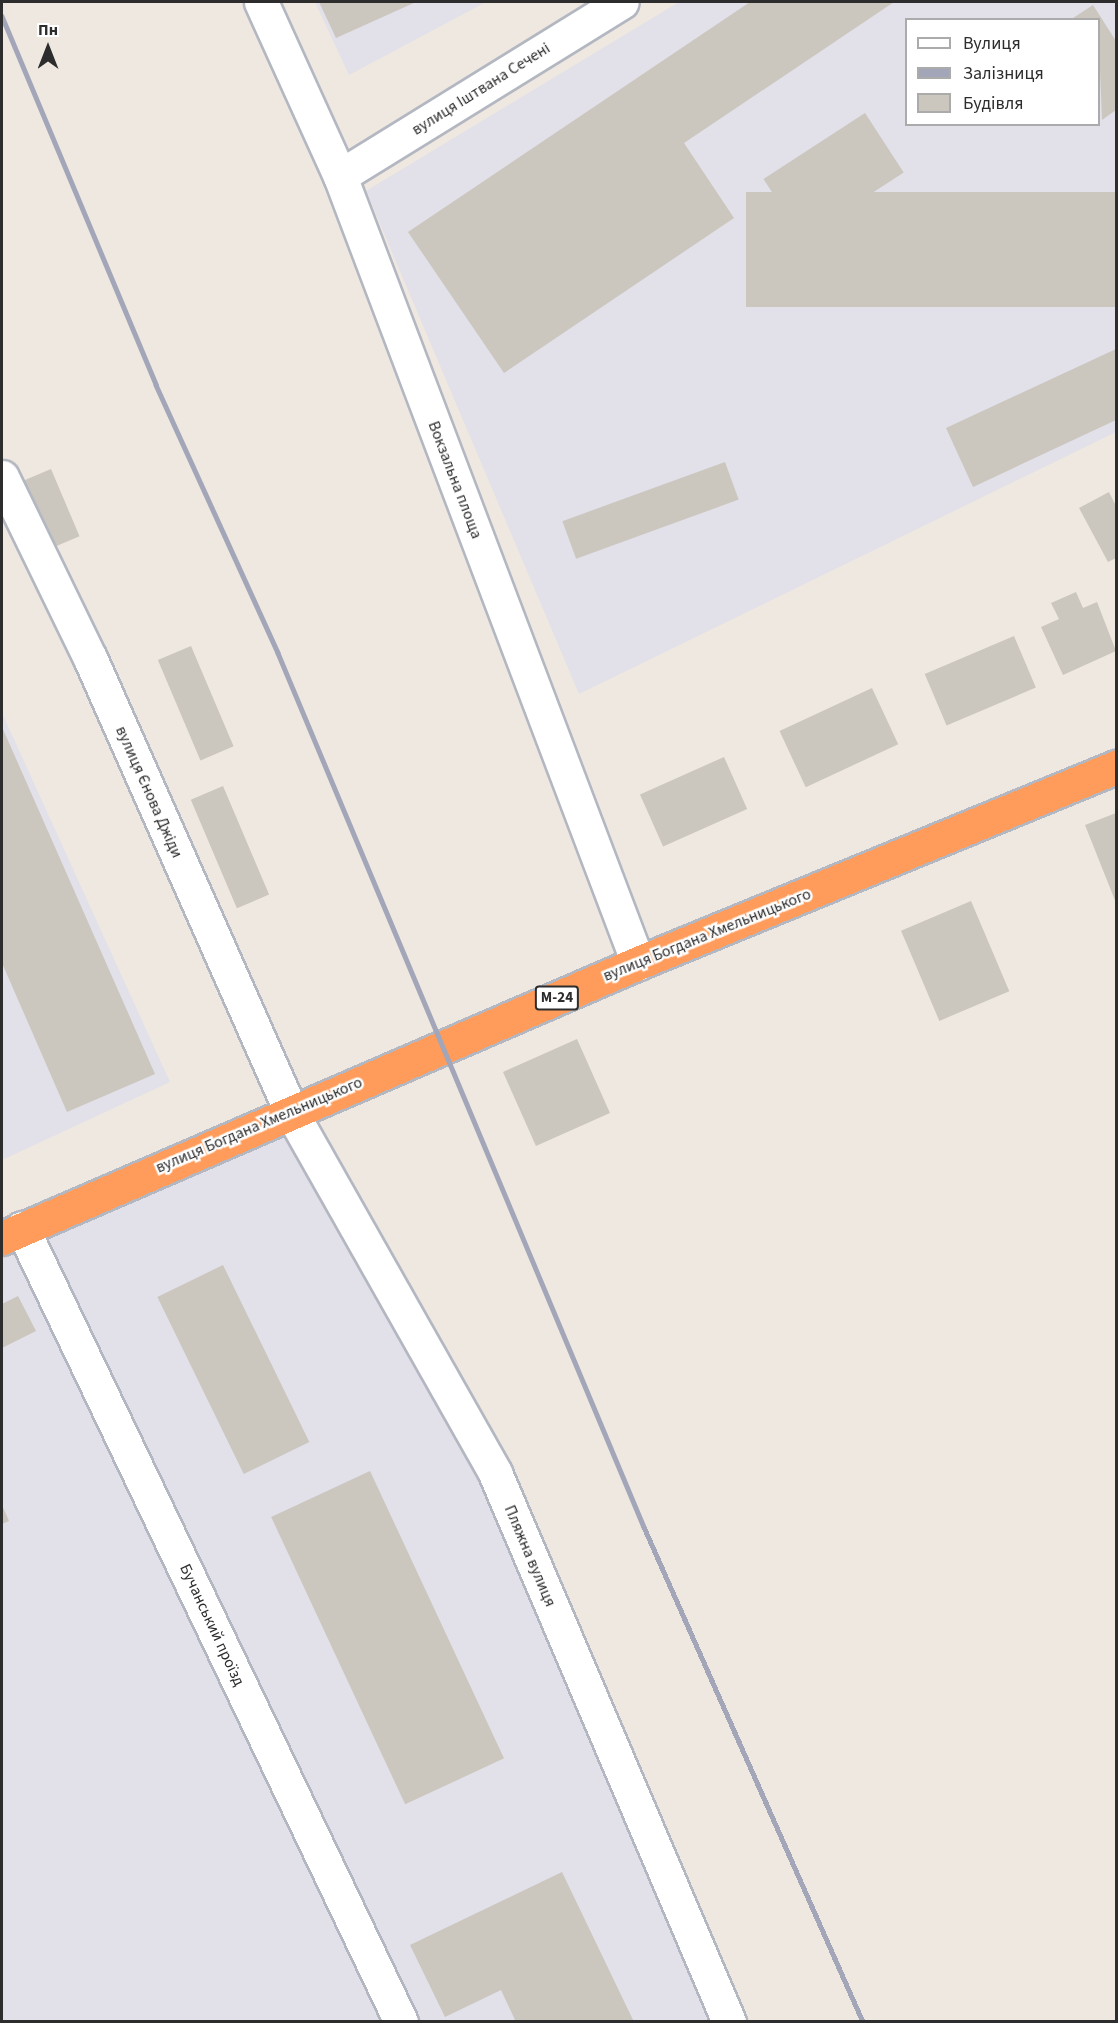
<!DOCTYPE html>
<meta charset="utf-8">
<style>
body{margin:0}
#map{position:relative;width:1118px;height:2023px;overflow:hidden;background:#efe8e0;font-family:"Source Sans 3",sans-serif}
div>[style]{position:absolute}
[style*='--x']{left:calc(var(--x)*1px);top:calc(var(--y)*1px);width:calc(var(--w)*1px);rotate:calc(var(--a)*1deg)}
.industrial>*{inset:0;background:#e2e0e8}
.building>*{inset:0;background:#cbc6be;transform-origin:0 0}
.roads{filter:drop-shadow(2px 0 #b3b7c1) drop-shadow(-2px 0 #b3b7c1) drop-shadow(0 2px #b3b7c1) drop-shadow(0 -2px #b3b7c1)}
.minor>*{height:33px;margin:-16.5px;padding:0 16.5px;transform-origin:16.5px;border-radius:16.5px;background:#fff}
.highway>*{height:33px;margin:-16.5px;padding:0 16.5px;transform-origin:16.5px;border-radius:16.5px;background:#ff9c5b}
.rail>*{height:4.5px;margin:-2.25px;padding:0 2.25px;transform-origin:2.25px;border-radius:2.25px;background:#a2a6b8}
span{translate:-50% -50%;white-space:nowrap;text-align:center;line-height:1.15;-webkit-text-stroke:5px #fff;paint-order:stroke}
.shield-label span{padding:2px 4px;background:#fff;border:2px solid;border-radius:4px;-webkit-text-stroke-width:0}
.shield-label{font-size:15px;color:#2d2d2d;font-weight:700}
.street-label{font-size:16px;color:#2d2d2d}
.frame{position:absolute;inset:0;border:3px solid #2d2d2d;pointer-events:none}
.legend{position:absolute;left:905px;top:18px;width:195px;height:108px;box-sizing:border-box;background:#fff;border:2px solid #ababab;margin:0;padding:8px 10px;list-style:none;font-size:18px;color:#2d2d2d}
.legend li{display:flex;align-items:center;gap:12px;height:30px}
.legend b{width:30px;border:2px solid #ababab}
.north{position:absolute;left:18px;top:18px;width:60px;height:60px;-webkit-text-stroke:4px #fff;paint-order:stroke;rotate:0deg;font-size:16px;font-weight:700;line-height:24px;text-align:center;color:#2d2d2d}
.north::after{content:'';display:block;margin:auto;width:21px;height:27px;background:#2d2d2d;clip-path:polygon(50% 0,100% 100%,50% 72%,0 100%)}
</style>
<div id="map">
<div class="industrial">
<i style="clip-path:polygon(315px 2px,486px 2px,349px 75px)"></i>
<i style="clip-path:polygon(evenodd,679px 2px,1116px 2px,1116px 432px,579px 694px,366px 191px,679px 2px,906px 20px,1098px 20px,1098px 124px,906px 124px,906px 20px)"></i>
<i style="clip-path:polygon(2px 713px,170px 1082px,2px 1160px)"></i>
<i style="clip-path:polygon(284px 1127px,482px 1476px,711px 2021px,2px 2021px,2px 1238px)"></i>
</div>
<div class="building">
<i style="clip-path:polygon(319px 2px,416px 2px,336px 38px)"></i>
<i style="clip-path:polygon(750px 2px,894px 2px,684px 143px,734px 218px,504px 373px,408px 232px)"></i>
<i style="clip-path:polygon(1093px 5px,1116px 41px,1116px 110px,1102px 120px,1098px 20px,1070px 20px)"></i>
<i style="left:865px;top:113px;width:71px;height:121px;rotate:57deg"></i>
<i style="left:1116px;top:192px;width:115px;height:370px;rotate:90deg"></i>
<i style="clip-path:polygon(1116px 349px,1116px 420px,973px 487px,946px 428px)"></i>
<i style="left:725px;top:462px;width:40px;height:173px;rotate:70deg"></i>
<i style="left:51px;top:469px;width:73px;height:34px;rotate:67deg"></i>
<i style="clip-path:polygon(1109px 492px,1116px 506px,1116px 558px,1108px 562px,1079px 508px)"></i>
<i style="clip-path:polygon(1076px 592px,1083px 608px,1097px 602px,1116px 651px,1063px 675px,1041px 627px,1059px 619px,1051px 603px)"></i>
<i style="left:1014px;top:636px;width:56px;height:97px;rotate:67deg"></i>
<i style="left:191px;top:646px;width:109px;height:36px;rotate:67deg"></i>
<i style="left:872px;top:688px;width:62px;height:102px;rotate:65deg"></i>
<i style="clip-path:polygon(2px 727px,155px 1074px,67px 1112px,2px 963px)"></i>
<i style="left:724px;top:757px;width:57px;height:92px;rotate:66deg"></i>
<i style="left:223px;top:786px;width:118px;height:35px;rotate:67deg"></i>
<i style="clip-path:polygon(1116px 813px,1116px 903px,1085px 825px)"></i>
<i style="left:971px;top:901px;width:98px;height:76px;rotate:67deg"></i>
<i style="left:577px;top:1039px;width:81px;height:81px;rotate:66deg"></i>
<i style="left:223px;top:1265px;width:197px;height:73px;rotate:64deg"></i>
<i style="clip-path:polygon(18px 1296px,36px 1331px,2px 1348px,2px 1304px)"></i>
<i style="left:370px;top:1471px;width:317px;height:109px;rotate:65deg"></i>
<i style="clip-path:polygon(2px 1505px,9px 1521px,2px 1524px)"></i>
<i style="clip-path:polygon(562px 1872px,634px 2022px,516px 2022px,501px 1990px,445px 2017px,410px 1945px)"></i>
</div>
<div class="roads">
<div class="minor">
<i style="--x:261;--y:2;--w:191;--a:65.6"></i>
<i style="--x:340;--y:176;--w:842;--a:69.26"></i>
<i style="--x:340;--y:176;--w:331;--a:-31.7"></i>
<i style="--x:2;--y:477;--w:201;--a:64.1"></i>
<i style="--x:90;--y:658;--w:494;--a:66.1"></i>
<i style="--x:290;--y:1110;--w:417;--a:60.5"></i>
<i style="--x:495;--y:1473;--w:597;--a:66.91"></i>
<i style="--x:22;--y:1228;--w:880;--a:64.48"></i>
</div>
<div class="highway">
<i style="--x:2;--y:1238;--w:693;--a:-23.38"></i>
<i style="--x:638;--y:963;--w:517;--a:-22.3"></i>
</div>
</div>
<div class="rail">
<i style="--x:2;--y:16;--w:400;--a:67.3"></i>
<i style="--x:156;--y:385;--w:294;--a:65.5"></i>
<i style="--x:278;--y:653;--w:948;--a:67.28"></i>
<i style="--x:644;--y:1527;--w:541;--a:66.13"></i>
</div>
<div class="shield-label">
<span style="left:557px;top:998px">М-24</span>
</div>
<div class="street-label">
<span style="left:481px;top:89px;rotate:-32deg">вулиця Іштвана Сечені</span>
<span style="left:455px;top:480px;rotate:69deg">Вокзальна площа</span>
<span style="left:149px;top:792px;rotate:66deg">вулиця Єнова Джіди</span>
<span style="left:707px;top:935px;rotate:-22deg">вулиця Богдана Хмельницького</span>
<span style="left:259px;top:1125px;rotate:-23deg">вулиця Богдана Хмельницького</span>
<span style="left:530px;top:1556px;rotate:67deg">Пляжна вулиця</span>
<span style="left:212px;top:1625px;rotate:65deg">Бучанський проїзд</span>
</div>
<div class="frame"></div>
<ul class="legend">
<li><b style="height:8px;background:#fff"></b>Вулиця</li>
<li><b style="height:8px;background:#a2a6b8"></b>Залізниця</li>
<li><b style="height:16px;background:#cbc6be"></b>Будівля</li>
</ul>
<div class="north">Пн</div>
</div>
